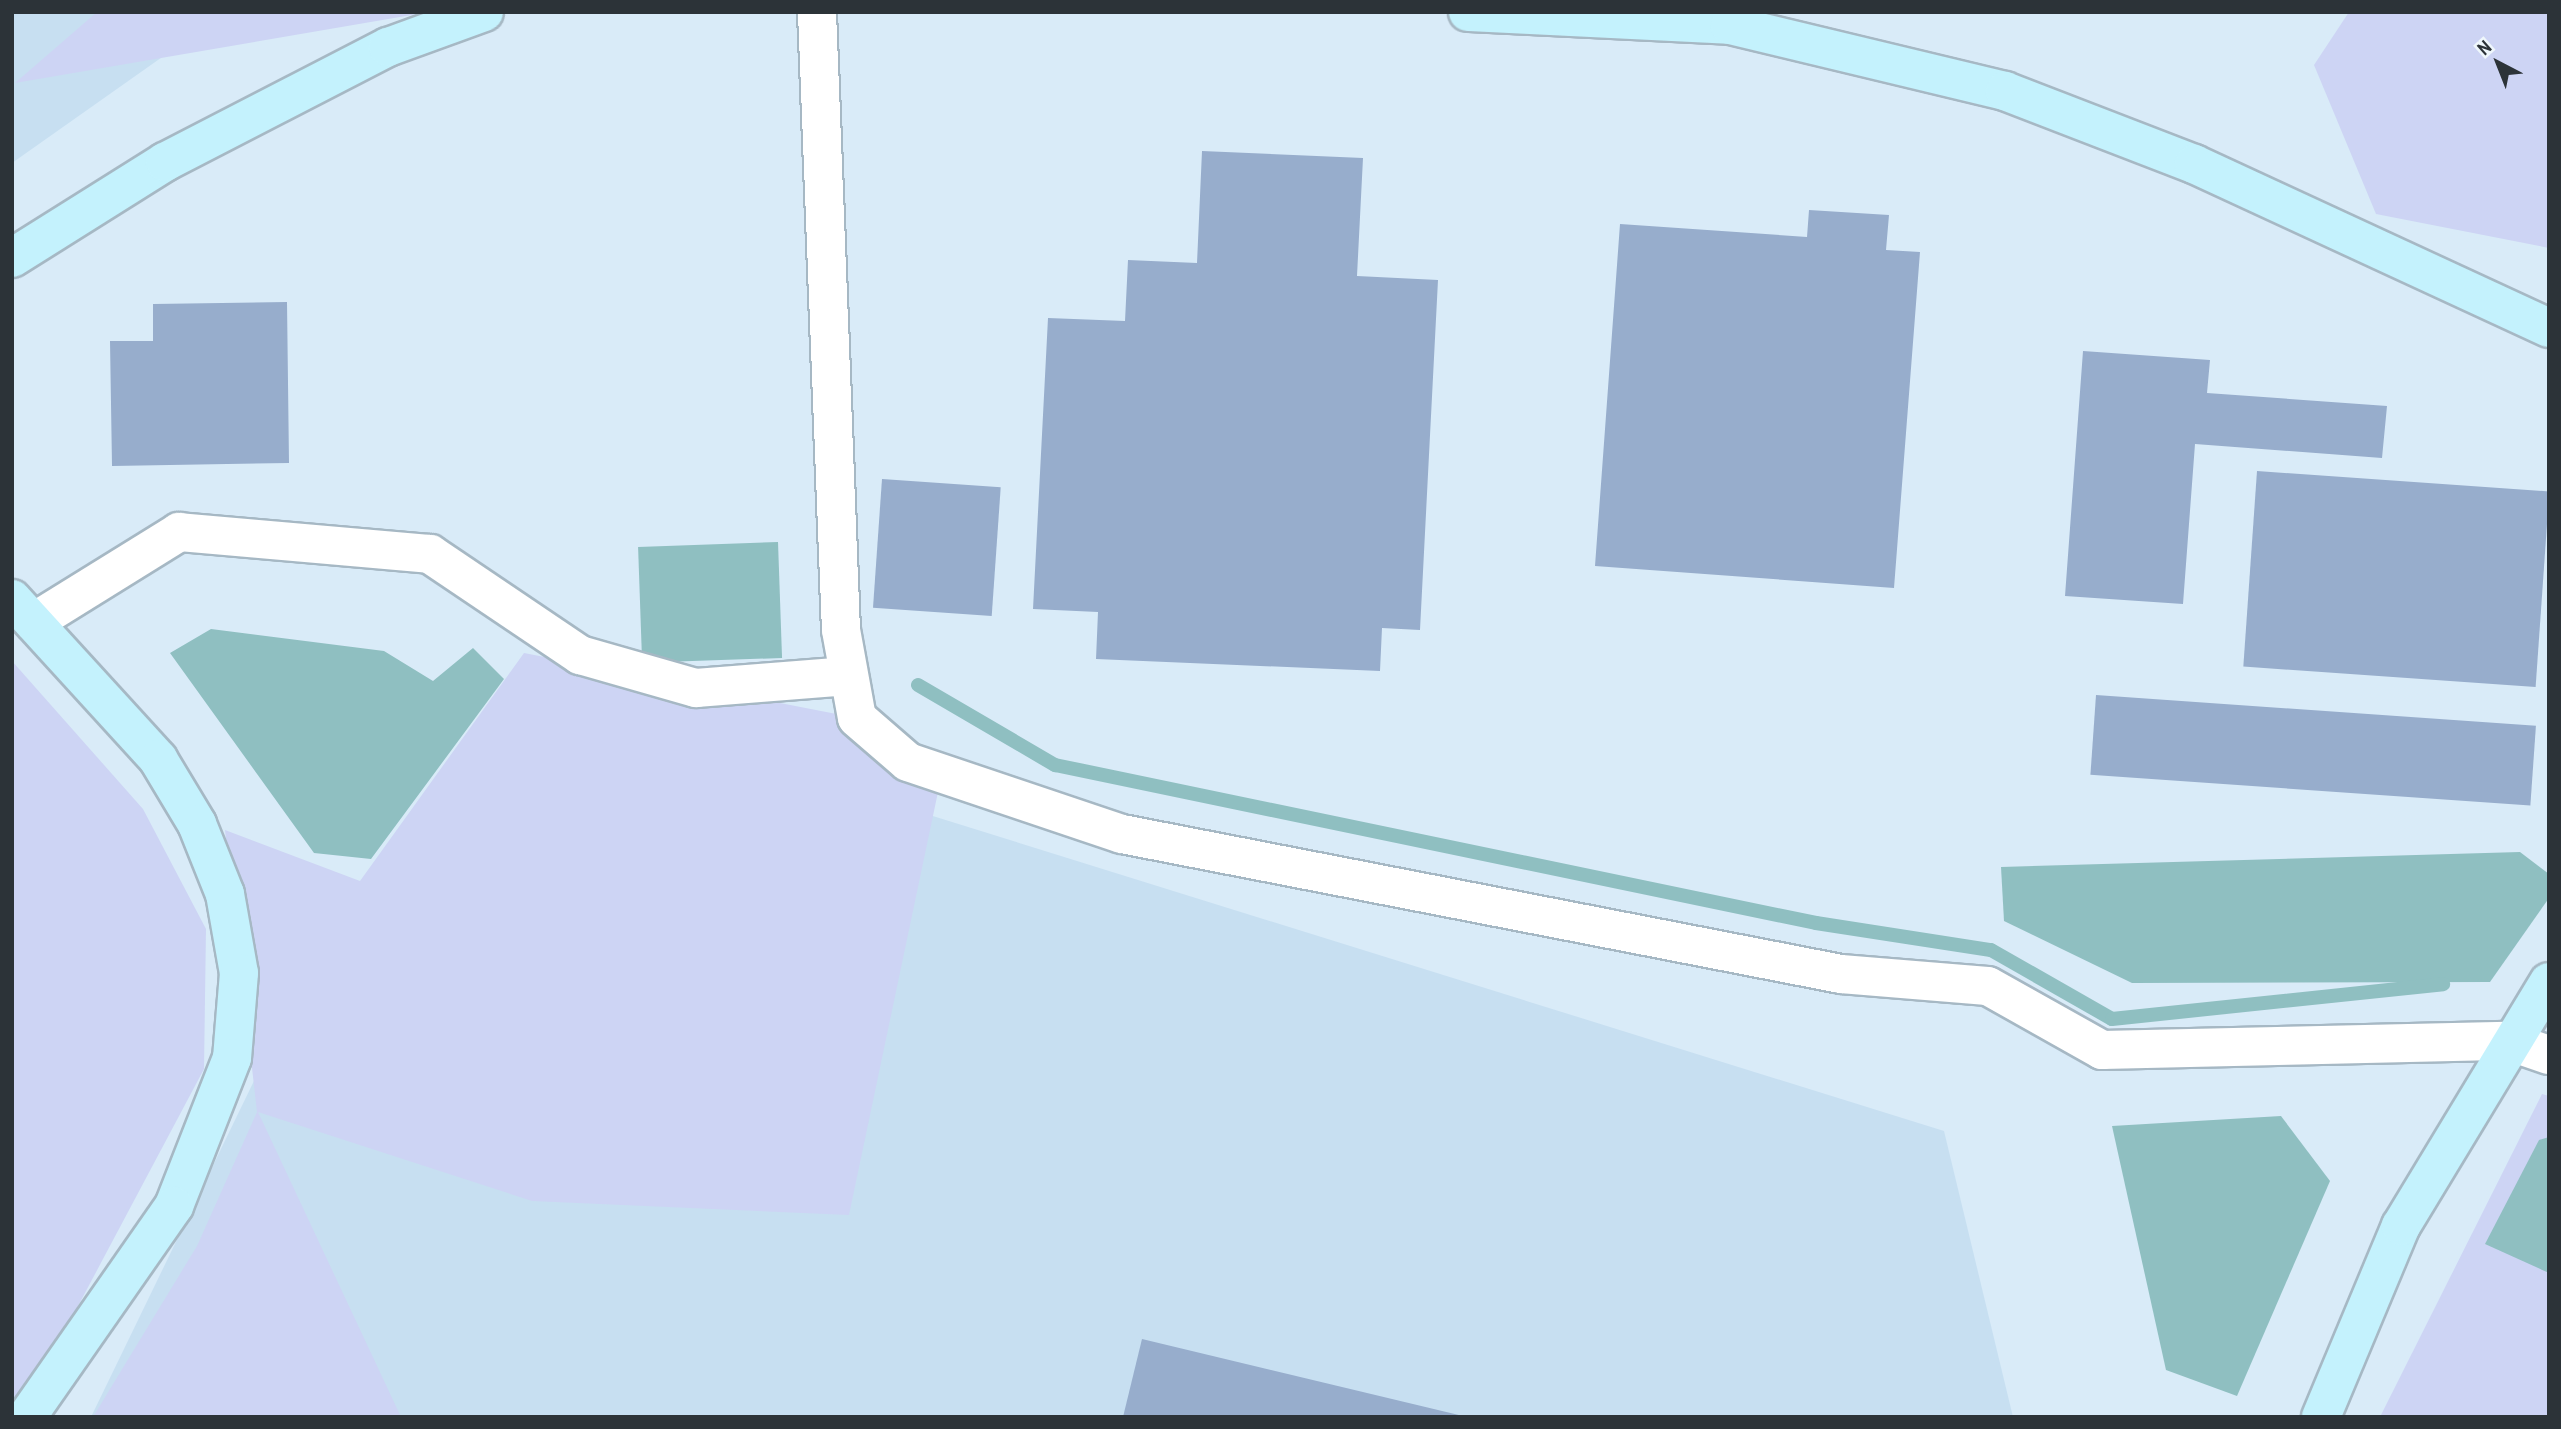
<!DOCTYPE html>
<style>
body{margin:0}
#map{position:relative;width:2561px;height:1429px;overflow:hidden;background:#d9ebf8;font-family:"Archivo Narrow",sans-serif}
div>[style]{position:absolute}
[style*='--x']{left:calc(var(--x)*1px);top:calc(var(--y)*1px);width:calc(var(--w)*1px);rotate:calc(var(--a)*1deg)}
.built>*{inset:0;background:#c7dff1}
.green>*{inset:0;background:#cdd4f4}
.water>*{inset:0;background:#8fbfc1;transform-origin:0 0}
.stream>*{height:14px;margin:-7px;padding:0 7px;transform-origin:7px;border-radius:7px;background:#8fbfc1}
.building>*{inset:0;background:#97adcc;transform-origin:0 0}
.roads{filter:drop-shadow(2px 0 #a6b8c4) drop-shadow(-2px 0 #a6b8c4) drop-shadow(0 2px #a6b8c4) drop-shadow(0 -2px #a6b8c4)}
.street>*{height:38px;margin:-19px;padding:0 19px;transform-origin:19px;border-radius:19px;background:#fff}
.secondary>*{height:38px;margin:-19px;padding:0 19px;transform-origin:19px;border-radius:19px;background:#c4f2fd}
span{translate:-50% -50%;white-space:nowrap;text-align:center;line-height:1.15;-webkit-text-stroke:5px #eff7fc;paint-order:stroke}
.frame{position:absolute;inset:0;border:14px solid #2c3338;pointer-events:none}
.north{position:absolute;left:2463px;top:28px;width:70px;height:70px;-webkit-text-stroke:5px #eff7fc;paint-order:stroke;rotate:318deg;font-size:19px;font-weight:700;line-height:28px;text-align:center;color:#2c3338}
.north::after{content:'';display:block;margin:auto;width:24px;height:32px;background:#2c3338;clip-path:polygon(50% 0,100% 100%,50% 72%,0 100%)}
</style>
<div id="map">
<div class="built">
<i style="clip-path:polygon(12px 12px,226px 12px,12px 163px)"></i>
<i style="clip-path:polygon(817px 780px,1944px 1131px,2013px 1417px,91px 1417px,317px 951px)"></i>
</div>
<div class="green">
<i style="clip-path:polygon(97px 12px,429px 12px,15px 83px)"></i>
<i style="clip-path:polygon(2349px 12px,2549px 12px,2549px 248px,2376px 214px,2314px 65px)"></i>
<i style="clip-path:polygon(524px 653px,857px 718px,942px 773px,849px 1215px,532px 1201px,258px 1112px,401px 1417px,93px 1417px,197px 1246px,257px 1112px,225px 830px,360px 881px)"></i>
<i style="clip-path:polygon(12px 661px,143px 809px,206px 929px,204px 1069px,19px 1417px,12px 1417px)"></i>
<i style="clip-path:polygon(2542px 1094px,2549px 1096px,2549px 1417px,2380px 1417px)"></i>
</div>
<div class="water">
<i style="left:778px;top:542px;width:116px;height:140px;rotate:88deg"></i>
<i style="clip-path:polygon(211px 629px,384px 651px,433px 681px,473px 648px,504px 679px,371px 859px,314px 853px,170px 653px)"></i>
<i style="clip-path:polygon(2520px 852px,2549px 874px,2549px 898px,2490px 982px,2132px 983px,2004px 921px,2001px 867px)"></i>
<i style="clip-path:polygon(2281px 1116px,2330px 1181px,2237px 1396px,2166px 1370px,2112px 1126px)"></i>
<i style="clip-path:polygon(2549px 1137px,2549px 1273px,2485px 1244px,2539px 1140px)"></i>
</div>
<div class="stream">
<i style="--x:918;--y:685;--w:159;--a:30.3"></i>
<i style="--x:1055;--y:765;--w:777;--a:11.73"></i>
<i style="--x:1816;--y:923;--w:177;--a:8.8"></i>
<i style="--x:1991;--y:950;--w:139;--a:29.7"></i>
<i style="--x:2112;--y:1019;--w:333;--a:-6"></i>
</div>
<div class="building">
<i style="clip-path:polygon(1202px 151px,1363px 158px,1357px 276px,1438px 280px,1420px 630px,1382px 628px,1380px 671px,1096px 659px,1098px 612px,1033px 609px,1048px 318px,1125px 321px,1128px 260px,1197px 263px)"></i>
<i style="clip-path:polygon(1809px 210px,1889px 215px,1886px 250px,1920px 252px,1894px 588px,1595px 566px,1620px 224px,1807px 237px)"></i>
<i style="clip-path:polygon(287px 302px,289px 463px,112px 466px,110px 341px,153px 341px,153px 304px)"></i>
<i style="clip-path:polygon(2083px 351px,2210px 360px,2207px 393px,2387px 406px,2382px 458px,2195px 444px,2183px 604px,2065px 596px)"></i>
<i style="left:2257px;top:471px;width:293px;height:196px;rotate:4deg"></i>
<i style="left:882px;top:479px;width:119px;height:129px;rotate:4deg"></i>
<i style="left:2096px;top:695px;width:441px;height:80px;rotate:4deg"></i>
<i style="clip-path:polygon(1142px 1339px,1463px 1416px,1463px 1417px,1123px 1417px)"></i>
</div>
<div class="roads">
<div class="street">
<i style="--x:817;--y:12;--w:618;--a:87.78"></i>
<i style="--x:841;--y:630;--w:89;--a:79.7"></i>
<i style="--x:857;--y:718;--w:67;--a:40.8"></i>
<i style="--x:908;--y:762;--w:226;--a:18.6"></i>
<i style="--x:1122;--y:834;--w:733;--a:11.02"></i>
<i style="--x:1841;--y:974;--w:147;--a:4.7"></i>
<i style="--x:1988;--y:986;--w:131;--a:29.3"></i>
<i style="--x:2102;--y:1050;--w:406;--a:-1.3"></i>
<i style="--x:2508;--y:1041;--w:43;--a:18.9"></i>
<i style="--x:34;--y:622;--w:171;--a:-31.8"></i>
<i style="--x:179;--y:532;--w:252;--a:5"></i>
<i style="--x:430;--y:554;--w:181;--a:34"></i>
<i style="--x:580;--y:655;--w:121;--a:15.9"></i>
<i style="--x:696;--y:688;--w:153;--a:-4.5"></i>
</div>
<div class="secondary">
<i style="--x:1468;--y:12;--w:262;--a:2.8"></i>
<i style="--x:1730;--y:25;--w:283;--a:13.5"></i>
<i style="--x:2005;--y:91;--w:203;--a:21.1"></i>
<i style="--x:2194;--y:164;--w:391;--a:24.8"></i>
<i style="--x:12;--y:258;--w:181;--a:-32.1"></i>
<i style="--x:165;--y:162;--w:251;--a:-27.3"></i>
<i style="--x:388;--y:47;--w:102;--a:-20"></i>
<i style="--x:12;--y:599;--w:217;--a:47.6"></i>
<i style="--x:158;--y:759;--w:76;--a:59"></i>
<i style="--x:197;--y:824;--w:75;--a:68.2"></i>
<i style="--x:225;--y:894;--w:80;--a:80"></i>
<i style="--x:239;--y:973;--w:85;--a:94.7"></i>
<i style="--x:232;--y:1058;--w:159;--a:111.4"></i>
<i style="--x:174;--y:1206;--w:257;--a:124.9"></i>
<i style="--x:2321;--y:1417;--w:207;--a:-67.3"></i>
<i style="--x:2401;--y:1226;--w:285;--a:-58.8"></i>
</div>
</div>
<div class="frame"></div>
<div class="north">N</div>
</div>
